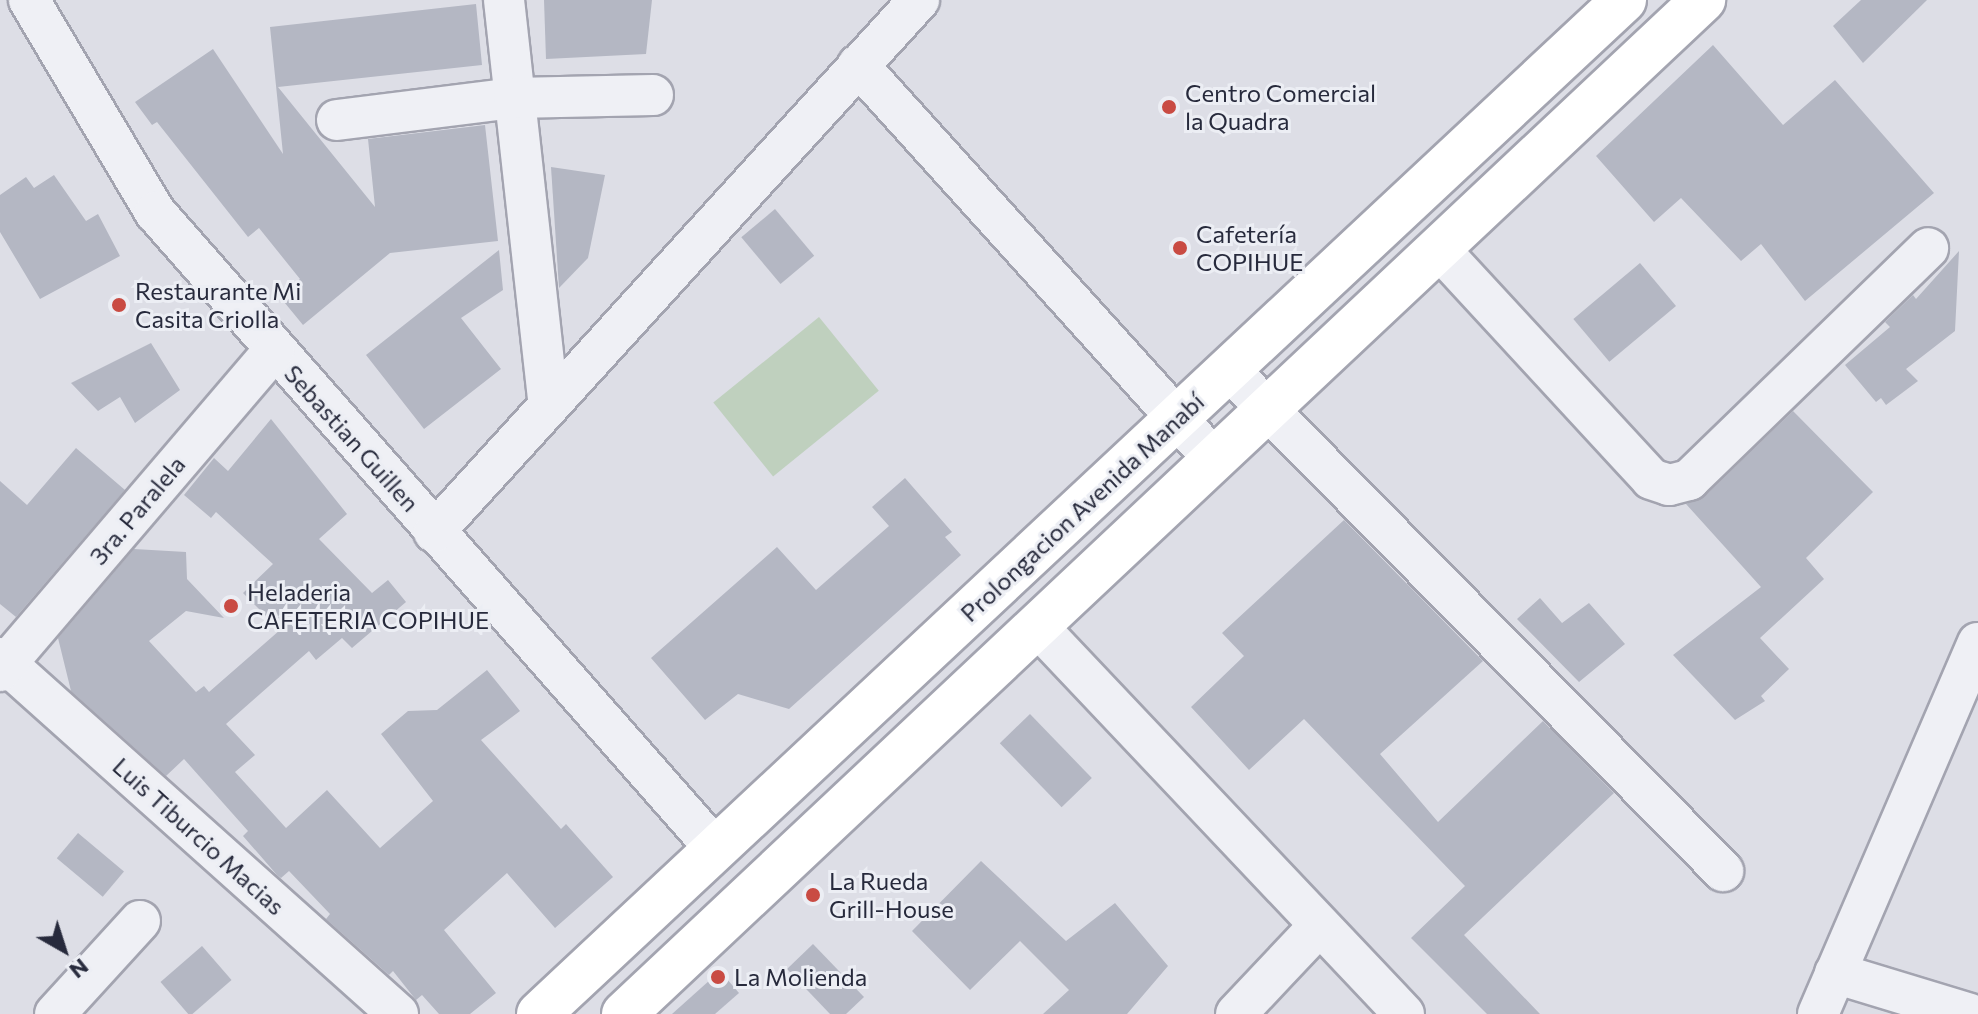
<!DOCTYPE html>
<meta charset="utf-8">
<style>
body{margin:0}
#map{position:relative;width:1978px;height:1014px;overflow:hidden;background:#dddee6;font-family:Commissioner,sans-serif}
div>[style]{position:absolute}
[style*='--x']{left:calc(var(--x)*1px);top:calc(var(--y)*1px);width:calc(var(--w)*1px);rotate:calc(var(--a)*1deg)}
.green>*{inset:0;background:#bfd0be;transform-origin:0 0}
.building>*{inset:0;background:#b4b7c3;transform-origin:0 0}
.roads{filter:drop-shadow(2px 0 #a3a4b0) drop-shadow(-2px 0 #a3a4b0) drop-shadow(0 2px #a3a4b0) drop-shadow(0 -2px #a3a4b0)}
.minor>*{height:40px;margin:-20px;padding:0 20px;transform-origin:20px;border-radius:20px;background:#eff0f5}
.major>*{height:44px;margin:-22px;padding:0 22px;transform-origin:22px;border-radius:22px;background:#fff}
.dots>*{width:22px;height:22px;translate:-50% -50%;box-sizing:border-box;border:4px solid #eceef4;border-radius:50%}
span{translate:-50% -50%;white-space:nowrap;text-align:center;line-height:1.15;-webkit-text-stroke:6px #eceef4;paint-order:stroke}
.poi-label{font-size:24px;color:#272a3c}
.left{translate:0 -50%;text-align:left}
.street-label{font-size:24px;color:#272a3c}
.north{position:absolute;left:24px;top:910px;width:80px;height:80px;-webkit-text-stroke:6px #eceef4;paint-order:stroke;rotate:141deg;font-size:22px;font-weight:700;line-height:32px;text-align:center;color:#272a3c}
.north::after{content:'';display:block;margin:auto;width:28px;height:36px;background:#272a3c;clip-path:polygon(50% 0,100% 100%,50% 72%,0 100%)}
</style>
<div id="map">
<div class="green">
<i style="left:819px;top:317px;width:95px;height:136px;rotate:51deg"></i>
</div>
<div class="building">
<i style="clip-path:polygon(544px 0,652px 0,646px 54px,546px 59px)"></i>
<i style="clip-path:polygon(1861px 0,1927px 0,1863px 63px,1833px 26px)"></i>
<i style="clip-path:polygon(476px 4px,482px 65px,278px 87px,375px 207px,368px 139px,485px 125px,498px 241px,390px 253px,303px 325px,280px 297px,300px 279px,259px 228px,248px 237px,157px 122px,152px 125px,135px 102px,213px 49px,283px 154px,270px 27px)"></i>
<i style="clip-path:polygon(1713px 45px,1783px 125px,1835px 80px,1934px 193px,1805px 301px,1761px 244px,1741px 261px,1681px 198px,1654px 222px,1596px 156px)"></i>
<i style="clip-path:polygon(551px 167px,605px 175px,588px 258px,559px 288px)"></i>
<i style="clip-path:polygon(54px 175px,86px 221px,98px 214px,120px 256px,40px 299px,0 232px,0 195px,26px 177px,34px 188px)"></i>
<i style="left:775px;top:209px;width:61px;height:44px;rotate:50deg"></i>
<i style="clip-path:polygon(499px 250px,503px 290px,461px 318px,501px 369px,424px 429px,366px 355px)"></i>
<i style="clip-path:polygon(1959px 251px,1955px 331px,1906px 369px,1918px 381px,1886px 405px,1881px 398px,1876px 402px,1845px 365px,1890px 327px,1885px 322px,1913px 295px,1916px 299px)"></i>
<i style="left:1640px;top:263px;width:56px;height:87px;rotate:50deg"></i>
<i style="clip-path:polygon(151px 343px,180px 390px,135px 423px,120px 397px,98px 411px,71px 383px)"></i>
<i style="clip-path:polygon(1793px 411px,1873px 492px,1806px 558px,1824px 579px,1760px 638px,1789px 669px,1761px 696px,1765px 701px,1735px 720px,1673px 655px,1761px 587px,1686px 504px,1705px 496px)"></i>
<i style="clip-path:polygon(271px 419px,347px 514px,319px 539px,372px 593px,388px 580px,406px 602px,352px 648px,342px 638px,316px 660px,309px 651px,226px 724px,255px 755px,235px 772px,286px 828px,327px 790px,380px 848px,433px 801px,381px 734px,408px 711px,437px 710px,487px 670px,520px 711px,481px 740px,561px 829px,566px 824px,613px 877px,555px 928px,507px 873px,444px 930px,496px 993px,470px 1014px,439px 1014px,422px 995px,416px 1000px,393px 971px,389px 975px,326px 919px,330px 914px,289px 871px,281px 878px,277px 875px,243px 836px,248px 831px,184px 759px,166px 776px,71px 691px,58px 638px,134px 549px,186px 552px,187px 579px,224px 618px,186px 611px,149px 641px,196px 692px,204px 686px,209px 692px,280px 630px,243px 593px,273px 564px,216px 512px,211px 518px,184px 495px,214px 458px,228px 471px)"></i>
<i style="clip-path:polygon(76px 448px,125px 490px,16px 617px,0 604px,0 481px,27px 505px)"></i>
<i style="clip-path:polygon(905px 478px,952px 532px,945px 537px,961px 555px,789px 709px,738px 694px,705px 720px,651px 658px,777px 547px,816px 590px,889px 526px,872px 507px)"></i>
<i style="clip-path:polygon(1344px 520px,1483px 661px,1380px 754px,1438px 822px,1543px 721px,1614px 793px,1464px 935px,1540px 1014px,1487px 1014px,1411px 938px,1465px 886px,1304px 719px,1249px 770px,1191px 707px,1244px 656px,1222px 633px)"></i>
<i style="clip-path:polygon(1540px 598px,1562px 623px,1589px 603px,1625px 644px,1579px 682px,1517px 619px)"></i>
<i style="left:1030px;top:714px;width:89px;height:42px;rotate:46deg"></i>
<i style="left:78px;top:833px;width:60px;height:33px;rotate:40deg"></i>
<i style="clip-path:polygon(981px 861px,1066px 941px,1115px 903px,1168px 966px,1127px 1014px,1043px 1014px,1069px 990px,1020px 941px,970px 990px,912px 931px)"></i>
<i style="clip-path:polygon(813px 944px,864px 997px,846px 1014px,830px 1014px,787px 969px)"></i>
<i style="left:202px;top:946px;width:45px;height:55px;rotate:49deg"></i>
<i style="clip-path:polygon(720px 971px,739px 993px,715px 1014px,672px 1014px)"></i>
</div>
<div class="roads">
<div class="minor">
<i style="--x:29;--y:0;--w:247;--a:59.3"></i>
<i style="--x:155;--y:212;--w:847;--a:48.64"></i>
<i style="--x:504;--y:0;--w:403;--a:83.7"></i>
<i style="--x:858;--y:65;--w:530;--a:47.91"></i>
<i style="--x:337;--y:120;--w:178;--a:-7.1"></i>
<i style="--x:514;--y:98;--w:139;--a:-1.2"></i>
<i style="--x:1440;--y:250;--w:311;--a:47.3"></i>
<i style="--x:1651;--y:479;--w:19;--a:18"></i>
<i style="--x:1669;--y:485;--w:21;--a:-14"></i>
<i style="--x:1689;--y:480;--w:333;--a:-44.1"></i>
<i style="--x:1231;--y:372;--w:701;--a:45.4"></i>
<i style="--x:434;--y:532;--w:720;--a:-47.65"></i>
<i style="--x:1037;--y:626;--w:534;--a:46.59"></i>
<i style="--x:0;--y:658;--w:534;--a:41.81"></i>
<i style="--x:0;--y:671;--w:422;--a:-49.5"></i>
<i style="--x:1835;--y:973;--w:141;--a:16.9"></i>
<i style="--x:55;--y:1014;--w:126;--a:-47.6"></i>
<i style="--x:1236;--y:1014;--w:120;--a:-46.7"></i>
<i style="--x:1818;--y:1014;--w:404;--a:-66.7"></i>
</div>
<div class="major">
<i style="--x:539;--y:1014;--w:1485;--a:-43.06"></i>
<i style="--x:624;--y:1014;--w:1481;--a:-43.22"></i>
</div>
</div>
<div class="dots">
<i style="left:1169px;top:107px;background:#c94b43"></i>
<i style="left:1180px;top:248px;background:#c94b43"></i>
<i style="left:119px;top:305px;background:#c94b43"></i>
<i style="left:231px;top:606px;background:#c94b43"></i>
<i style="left:813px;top:895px;background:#c94b43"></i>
<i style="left:718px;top:977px;background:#c94b43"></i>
</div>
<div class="poi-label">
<span class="left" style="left:1185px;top:107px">Centro Comercial<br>la Quadra</span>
<span class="left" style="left:1196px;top:248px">Cafetería<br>COPIHUE</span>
<span class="left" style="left:135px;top:305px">Restaurante Mi<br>Casita Criolla</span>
<span class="left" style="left:247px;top:606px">Heladeria<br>CAFETERIA COPIHUE</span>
<span class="left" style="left:829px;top:895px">La Rueda<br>Grill-House</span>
<span class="left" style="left:734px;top:977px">La Molienda</span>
</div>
<div class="street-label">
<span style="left:352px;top:438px;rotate:48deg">Sebastian Guillen</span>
<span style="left:1082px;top:507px;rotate:-43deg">Prolongacion Avenida Manabí</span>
<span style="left:137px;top:510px;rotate:-50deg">3ra. Paralela</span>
<span style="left:199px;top:836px;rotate:42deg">Luis Tiburcio Macias</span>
</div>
<div class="north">N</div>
</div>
